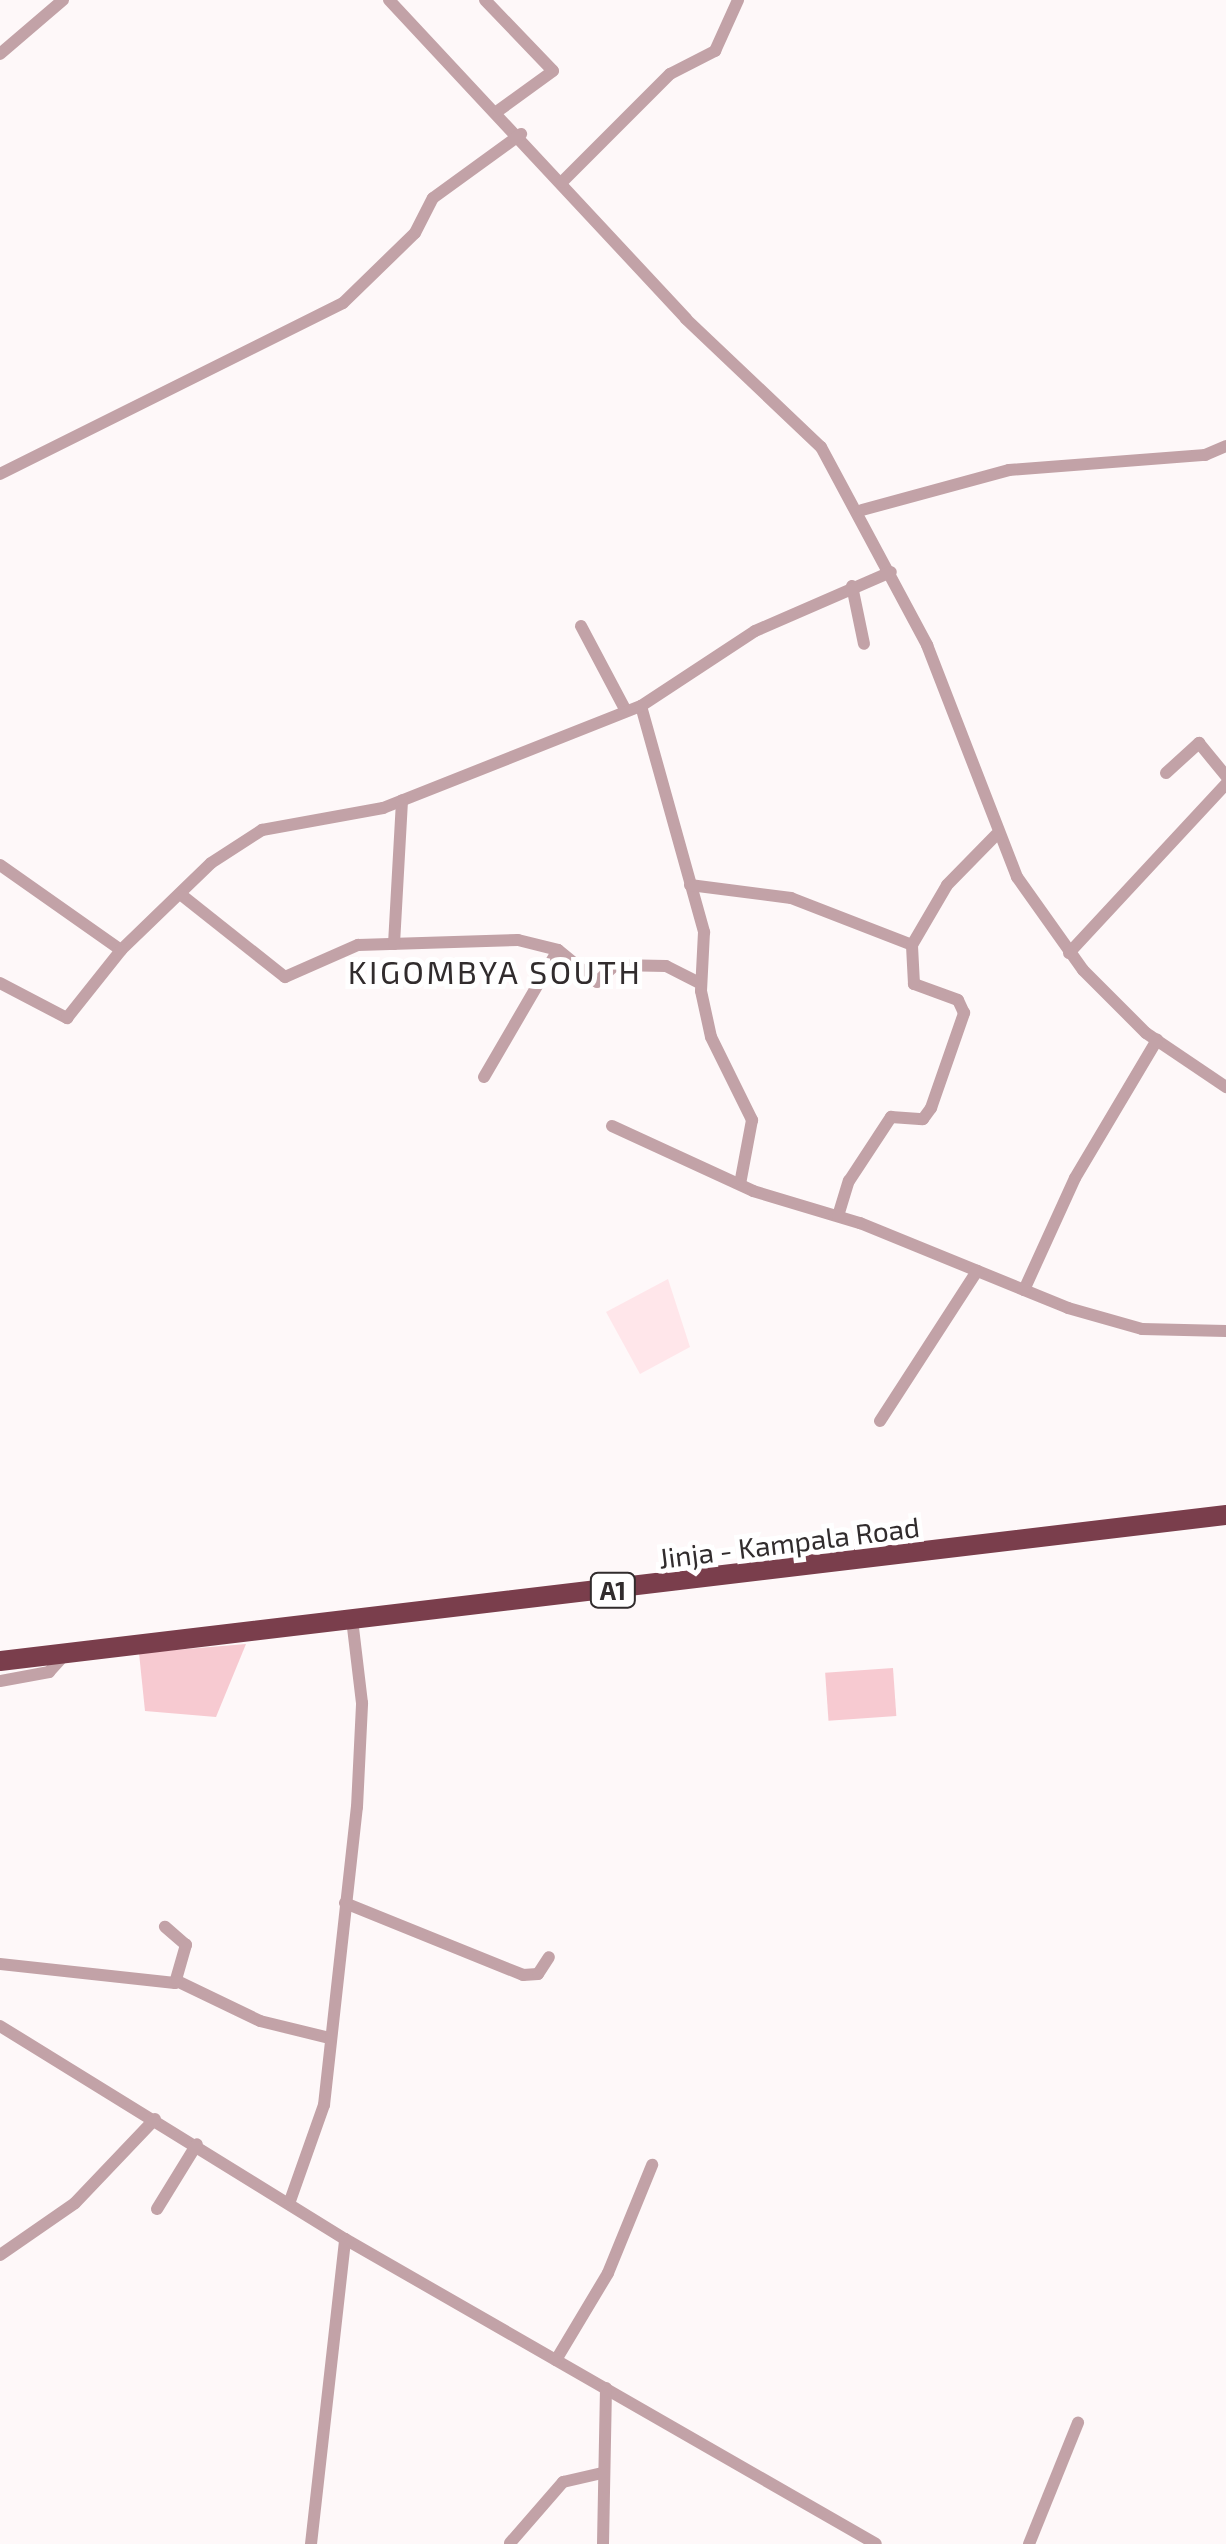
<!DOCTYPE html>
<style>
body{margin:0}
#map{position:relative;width:1226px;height:2544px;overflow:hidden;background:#fef8f9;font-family:"Exo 2",sans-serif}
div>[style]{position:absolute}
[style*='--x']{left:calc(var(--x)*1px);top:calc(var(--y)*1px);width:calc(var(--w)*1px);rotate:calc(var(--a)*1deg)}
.built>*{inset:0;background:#ffe6ea}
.green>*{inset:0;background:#f7cad1;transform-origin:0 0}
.minor>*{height:12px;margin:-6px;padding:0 6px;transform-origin:6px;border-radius:6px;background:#c2a2a7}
.highway>*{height:20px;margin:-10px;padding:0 10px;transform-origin:10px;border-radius:10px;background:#7a3e4c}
span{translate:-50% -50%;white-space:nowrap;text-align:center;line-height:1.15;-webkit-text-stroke:10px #fff;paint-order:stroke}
.shield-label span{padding:2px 8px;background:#fff;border:2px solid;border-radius:8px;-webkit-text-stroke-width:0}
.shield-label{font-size:25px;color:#312c2d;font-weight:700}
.street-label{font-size:28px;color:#312c2d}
.quarter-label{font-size:32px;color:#312c2d;letter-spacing:2.5px}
</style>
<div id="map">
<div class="built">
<i style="clip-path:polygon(668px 1279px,690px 1347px,640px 1374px,606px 1312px)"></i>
</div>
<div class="green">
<i style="clip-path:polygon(246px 1644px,216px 1717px,145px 1711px,139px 1653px)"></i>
<i style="left:893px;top:1668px;width:48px;height:68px;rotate:86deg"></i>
</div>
<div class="minor">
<i style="--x:389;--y:0;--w:436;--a:47"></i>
<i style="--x:686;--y:319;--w:186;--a:43.5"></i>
<i style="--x:821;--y:447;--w:225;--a:61.8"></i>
<i style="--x:927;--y:645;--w:249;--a:68.8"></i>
<i style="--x:1017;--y:877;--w:114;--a:54.6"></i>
<i style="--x:1083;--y:970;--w:89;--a:45"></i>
<i style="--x:1146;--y:1033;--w:97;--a:34"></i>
<i style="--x:485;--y:0;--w:98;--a:46.2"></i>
<i style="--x:553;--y:71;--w:68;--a:144"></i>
<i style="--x:0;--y:54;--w:83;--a:-40.6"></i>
<i style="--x:562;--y:182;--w:153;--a:-45"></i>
<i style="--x:670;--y:74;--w:51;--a:-27.1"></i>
<i style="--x:715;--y:51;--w:56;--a:-65.7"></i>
<i style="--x:0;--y:474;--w:383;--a:-26.5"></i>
<i style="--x:343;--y:303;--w:100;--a:-44.2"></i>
<i style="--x:415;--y:233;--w:39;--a:-63"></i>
<i style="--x:433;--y:198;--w:109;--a:-36"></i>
<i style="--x:862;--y:510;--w:152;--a:-15.2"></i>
<i style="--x:1009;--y:470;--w:197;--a:-4.4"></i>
<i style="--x:1205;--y:455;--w:23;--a:-23"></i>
<i style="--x:852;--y:586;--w:59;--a:78.3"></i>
<i style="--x:581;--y:626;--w:96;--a:62.1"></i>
<i style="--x:641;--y:706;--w:235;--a:74.4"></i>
<i style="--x:704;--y:932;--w:59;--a:92.9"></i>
<i style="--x:701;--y:991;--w:47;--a:77.7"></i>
<i style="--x:711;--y:1037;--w:93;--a:63.7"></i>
<i style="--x:752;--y:1120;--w:65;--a:100.6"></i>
<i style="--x:1166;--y:773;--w:45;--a:-42.3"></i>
<i style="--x:1199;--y:743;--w:43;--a:50.7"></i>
<i style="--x:0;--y:865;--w:148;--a:35.1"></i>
<i style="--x:121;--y:950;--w:125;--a:-44"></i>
<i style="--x:211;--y:863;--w:61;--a:-32.9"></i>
<i style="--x:262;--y:830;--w:123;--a:-10.3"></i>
<i style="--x:383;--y:808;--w:277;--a:-21.6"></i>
<i style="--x:641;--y:706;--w:136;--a:-33.3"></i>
<i style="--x:755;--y:631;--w:148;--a:-23.5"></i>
<i style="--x:690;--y:885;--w:102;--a:7.3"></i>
<i style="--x:791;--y:898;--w:130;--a:21.2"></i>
<i style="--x:912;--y:945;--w:69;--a:-59.7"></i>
<i style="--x:947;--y:885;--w:70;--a:-45.6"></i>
<i style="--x:184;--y:897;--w:129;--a:38.4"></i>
<i style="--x:285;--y:977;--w:80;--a:-23.7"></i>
<i style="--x:358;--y:945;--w:160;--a:-1.8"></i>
<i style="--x:518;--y:940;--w:41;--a:14"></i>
<i style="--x:558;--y:950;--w:50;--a:39.4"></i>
<i style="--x:597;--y:982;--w:25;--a:-43"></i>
<i style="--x:615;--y:965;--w:51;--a:1.1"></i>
<i style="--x:666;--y:966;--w:39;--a:27"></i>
<i style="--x:394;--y:944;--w:144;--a:-86.8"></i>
<i style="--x:1069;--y:953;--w:231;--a:-47.1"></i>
<i style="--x:0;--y:983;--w:76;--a:27.6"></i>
<i style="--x:67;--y:1018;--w:87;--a:-51.5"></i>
<i style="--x:484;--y:1077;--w:147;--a:-59.8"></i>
<i style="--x:612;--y:1126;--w:155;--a:24.7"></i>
<i style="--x:753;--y:1191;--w:112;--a:16.7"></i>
<i style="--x:860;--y:1223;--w:225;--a:22.2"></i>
<i style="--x:1068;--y:1308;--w:77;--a:15.8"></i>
<i style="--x:1142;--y:1329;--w:84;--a:1.4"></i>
<i style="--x:838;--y:1216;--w:37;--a:-73"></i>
<i style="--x:849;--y:1181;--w:77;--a:-56.7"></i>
<i style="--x:891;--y:1117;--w:32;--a:4"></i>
<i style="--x:923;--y:1119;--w:14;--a:-54"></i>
<i style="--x:931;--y:1108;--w:101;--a:-70.8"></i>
<i style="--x:964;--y:1013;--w:14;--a:-115"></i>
<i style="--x:958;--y:1000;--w:47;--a:-160"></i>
<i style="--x:914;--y:984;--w:39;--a:-93"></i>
<i style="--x:1024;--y:1290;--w:123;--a:-65.5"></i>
<i style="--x:1075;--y:1178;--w:161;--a:-59.3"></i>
<i style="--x:880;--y:1421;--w:179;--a:-57.1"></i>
<i style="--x:0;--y:1681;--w:50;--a:-10.4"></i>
<i style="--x:49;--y:1672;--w:24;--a:-48"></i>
<i style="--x:345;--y:1903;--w:192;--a:22"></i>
<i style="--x:523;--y:1975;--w:15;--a:-4"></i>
<i style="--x:538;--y:1974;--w:20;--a:-57"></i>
<i style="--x:0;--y:1964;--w:176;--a:6.2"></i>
<i style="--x:175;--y:1983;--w:40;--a:-74"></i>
<i style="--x:186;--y:1945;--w:28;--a:-139"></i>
<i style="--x:177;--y:1981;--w:92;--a:25.7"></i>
<i style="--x:260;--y:2021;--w:72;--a:13.7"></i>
<i style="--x:0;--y:2026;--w:405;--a:31.7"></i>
<i style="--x:345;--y:2239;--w:612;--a:29.87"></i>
<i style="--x:290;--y:2201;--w:102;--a:-70.5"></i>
<i style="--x:324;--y:2105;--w:300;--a:-83.7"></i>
<i style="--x:357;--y:1807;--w:104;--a:-87.2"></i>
<i style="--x:362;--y:1703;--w:85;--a:-96.8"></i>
<i style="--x:157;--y:2209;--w:76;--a:-58.4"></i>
<i style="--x:0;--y:2255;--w:91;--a:-34.7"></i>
<i style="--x:75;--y:2203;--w:116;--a:-46.4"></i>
<i style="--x:556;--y:2360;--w:101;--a:-59.1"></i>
<i style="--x:608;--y:2273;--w:117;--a:-67.8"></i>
<i style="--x:510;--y:2543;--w:81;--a:-49"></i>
<i style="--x:563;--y:2482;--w:39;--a:-13"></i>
<i style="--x:311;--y:2544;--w:307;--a:-83.6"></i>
<i style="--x:603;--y:2544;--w:156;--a:-88.9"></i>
<i style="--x:1029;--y:2544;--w:131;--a:-68"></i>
</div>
<div class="highway">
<i style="--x:0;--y:1661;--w:1235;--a:-6.79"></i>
</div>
<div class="shield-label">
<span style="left:613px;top:1590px">A1</span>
</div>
<div class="street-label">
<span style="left:789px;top:1542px;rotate:-7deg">Jinja - Kampala Road</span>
</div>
<div class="quarter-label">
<span style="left:495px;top:971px">KIGOMBYA SOUTH</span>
</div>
</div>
